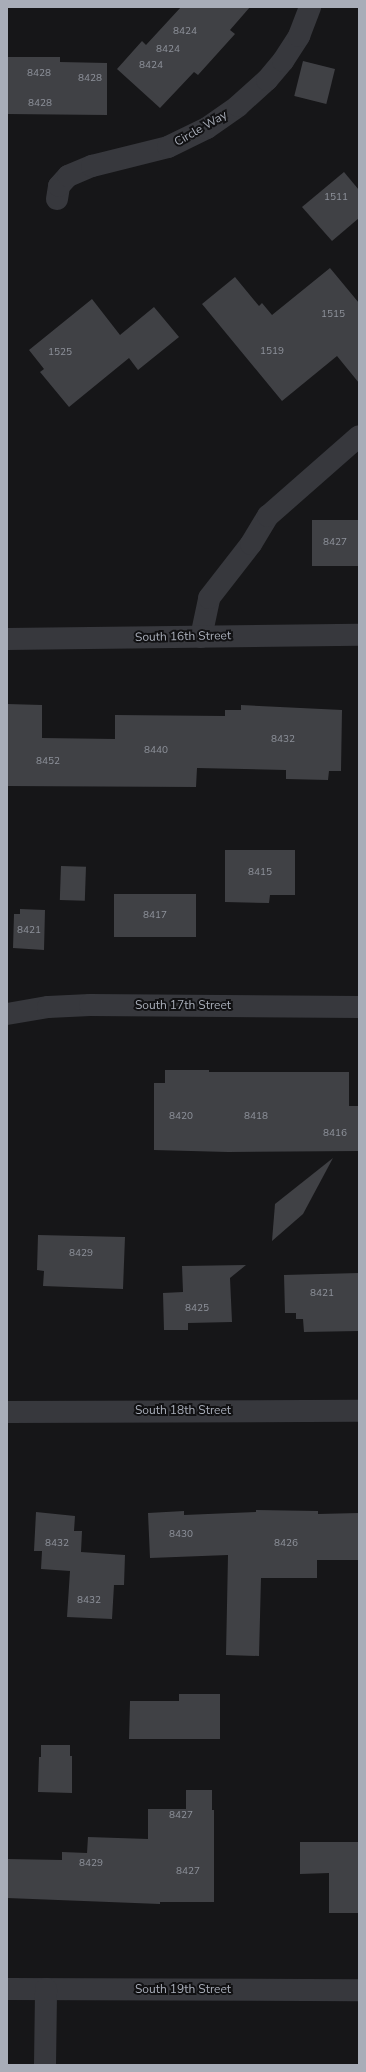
<!DOCTYPE html>
<style>
body{margin:0}
#map{position:relative;width:366px;height:2072px;overflow:hidden;background:#161618;font-family:"Nunito Sans",sans-serif}
div>[style]{position:absolute}
[style*='--x']{left:calc(var(--x)*1px);top:calc(var(--y)*1px);width:calc(var(--w)*1px);rotate:calc(var(--a)*1deg)}
.building>*{inset:0;background:#404145;transform-origin:0 0}
.minor>*{height:22px;margin:-11px;padding:0 11px;transform-origin:11px;border-radius:11px;background:#37383d}
span{translate:-50% -50%;white-space:nowrap;text-align:center;line-height:1.15;-webkit-text-stroke:4px #111113;paint-order:stroke}
.number-label{font-size:10px;color:#8e929b}
.number-label span{-webkit-text-stroke-width:0}
.street-label{font-size:12px;color:#a8adb8}
.frame{position:absolute;inset:0;border:8px solid #a8adb8;pointer-events:none}
</style>
<div id="map">
<div class="building">
<i style="clip-path:polygon(181px 7px,250px 7px,230px 30px,235px 34px,198px 75px,194px 72px,160px 108px,117px 69px,142px 41px,146px 45px)"></i>
<i style="clip-path:polygon(7px 57px,60px 57px,60px 62px,107px 63px,107px 115px,7px 114px)"></i>
<i style="left:303px;top:61px;width:33px;height:36px;rotate:14deg"></i>
<i style="clip-path:polygon(344px 172px,359px 190px,359px 218px,332px 241px,302px 207px)"></i>
<i style="clip-path:polygon(330px 268px,359px 303px,359px 383px,337px 356px,282px 401px,202px 304px,235px 277px,259px 306px,262px 303px,272px 315px)"></i>
<i style="clip-path:polygon(92px 299px,120px 335px,154px 307px,179px 337px,138px 370px,129px 358px,69px 407px,40px 372px,44px 369px,29px 350px)"></i>
<i style="left:312px;top:520px;width:47px;height:46px"></i>
<i style="clip-path:polygon(7px 704px,42px 705px,42px 738px,115px 739px,115px 715px,225px 716px,225px 710px,241px 710px,241px 705px,342px 710px,341px 771px,329px 771px,328px 780px,286px 779px,286px 770px,197px 768px,196px 787px,7px 786px)"></i>
<i style="clip-path:polygon(225px 850px,295px 850px,295px 895px,270px 895px,269px 903px,225px 902px)"></i>
<i style="left:61px;top:866px;width:25px;height:34px;rotate:2deg"></i>
<i style="left:196px;top:894px;width:43px;height:82px;rotate:90deg"></i>
<i style="clip-path:polygon(20px 909px,45px 910px,44px 950px,13px 948px,14px 914px,20px 914px)"></i>
<i style="clip-path:polygon(165px 1070px,209px 1070px,209px 1072px,349px 1072px,349px 1106px,359px 1106px,359px 1151px,228px 1152px,154px 1150px,154px 1083px,165px 1083px)"></i>
<i style="clip-path:polygon(333px 1158px,303px 1214px,272px 1241px,275px 1204px)"></i>
<i style="clip-path:polygon(38px 1235px,125px 1237px,123px 1289px,43px 1286px,44px 1271px,37px 1270px)"></i>
<i style="clip-path:polygon(246px 1265px,230px 1278px,232px 1322px,188px 1323px,188px 1330px,164px 1330px,163px 1293px,183px 1292px,182px 1266px)"></i>
<i style="clip-path:polygon(359px 1273px,359px 1331px,304px 1332px,303px 1319px,296px 1319px,296px 1313px,285px 1313px,284px 1275px)"></i>
<i style="clip-path:polygon(256px 1510px,318px 1511px,318px 1514px,359px 1513px,359px 1560px,317px 1560px,317px 1578px,261px 1578px,259px 1656px,226px 1655px,228px 1555px,150px 1558px,148px 1513px,184px 1511px,184px 1515px,256px 1512px)"></i>
<i style="clip-path:polygon(36px 1512px,75px 1516px,74px 1531px,82px 1531px,81px 1552px,125px 1555px,124px 1585px,114px 1585px,112px 1619px,67px 1617px,70px 1571px,41px 1569px,42px 1551px,34px 1551px)"></i>
<i style="clip-path:polygon(179px 1694px,220px 1694px,220px 1739px,129px 1739px,130px 1701px,179px 1701px)"></i>
<i style="clip-path:polygon(41px 1745px,70px 1745px,70px 1756px,72px 1756px,72px 1793px,38px 1792px,39px 1757px,41px 1757px)"></i>
<i style="clip-path:polygon(186px 1790px,212px 1790px,212px 1810px,214px 1810px,214px 1902px,160px 1902px,160px 1904px,7px 1898px,7px 1859px,62px 1860px,62px 1852px,87px 1853px,88px 1837px,148px 1839px,148px 1809px,186px 1809px)"></i>
<i style="clip-path:polygon(300px 1842px,359px 1842px,359px 1913px,329px 1913px,329px 1873px,300px 1874px)"></i>
</div>
<div class="minor">
<i style="--x:57;--y:199;--w:13;--a:-81"></i>
<i style="--x:59;--y:186;--w:13;--a:-48"></i>
<i style="--x:68;--y:176;--w:26;--a:-23"></i>
<i style="--x:92;--y:166;--w:78;--a:-14"></i>
<i style="--x:168;--y:147;--w:43;--a:-26"></i>
<i style="--x:207;--y:128;--w:38;--a:-35"></i>
<i style="--x:238;--y:106;--w:39;--a:-42"></i>
<i style="--x:267;--y:80;--w:25;--a:-50"></i>
<i style="--x:283;--y:61;--w:30;--a:-57"></i>
<i style="--x:299;--y:36;--w:31;--a:-69"></i>
<i style="--x:201;--y:637;--w:40;--a:-78"></i>
<i style="--x:209;--y:598;--w:68;--a:-52.1"></i>
<i style="--x:251;--y:544;--w:33;--a:-59"></i>
<i style="--x:268;--y:516;--w:121;--a:-41.3"></i>
<i style="--x:7;--y:639;--w:352;--a:-0.7"></i>
<i style="--x:7;--y:1014;--w:42;--a:-9.7"></i>
<i style="--x:48;--y:1007;--w:42;--a:-2.7"></i>
<i style="--x:90;--y:1005;--w:269;--a:0.4"></i>
<i style="--x:7;--y:1412;--w:352;--a:-0.2"></i>
<i style="--x:7;--y:1989;--w:352;--a:0.2"></i>
<i style="--x:45;--y:2065;--w:76;--a:-89.2"></i>
</div>
<div class="number-label">
<span style="left:185px;top:32px">8424</span>
<span style="left:168px;top:50px">8424</span>
<span style="left:151px;top:66px">8424</span>
<span style="left:39px;top:74px">8428</span>
<span style="left:90px;top:79px">8428</span>
<span style="left:40px;top:104px">8428</span>
<span style="left:336px;top:198px">1511</span>
<span style="left:333px;top:315px">1515</span>
<span style="left:272px;top:352px">1519</span>
<span style="left:60px;top:353px">1525</span>
<span style="left:335px;top:543px">8427</span>
<span style="left:283px;top:740px">8432</span>
<span style="left:156px;top:751px">8440</span>
<span style="left:48px;top:762px">8452</span>
<span style="left:260px;top:873px">8415</span>
<span style="left:155px;top:916px">8417</span>
<span style="left:29px;top:931px">8421</span>
<span style="left:181px;top:1117px">8420</span>
<span style="left:256px;top:1117px">8418</span>
<span style="left:335px;top:1134px">8416</span>
<span style="left:81px;top:1254px">8429</span>
<span style="left:322px;top:1294px">8421</span>
<span style="left:197px;top:1309px">8425</span>
<span style="left:181px;top:1535px">8430</span>
<span style="left:57px;top:1544px">8432</span>
<span style="left:286px;top:1544px">8426</span>
<span style="left:89px;top:1601px">8432</span>
<span style="left:181px;top:1816px">8427</span>
<span style="left:91px;top:1864px">8429</span>
<span style="left:188px;top:1872px">8427</span>
</div>
<div class="street-label">
<span style="left:201px;top:129px;rotate:-30deg">Circle Way</span>
<span style="left:183px;top:637px;rotate:-1deg">South 16th Street</span>
<span style="left:183px;top:1006px">South 17th Street</span>
<span style="left:183px;top:1411px">South 18th Street</span>
<span style="left:183px;top:1990px">South 19th Street</span>
</div>
<div class="frame"></div>
</div>
